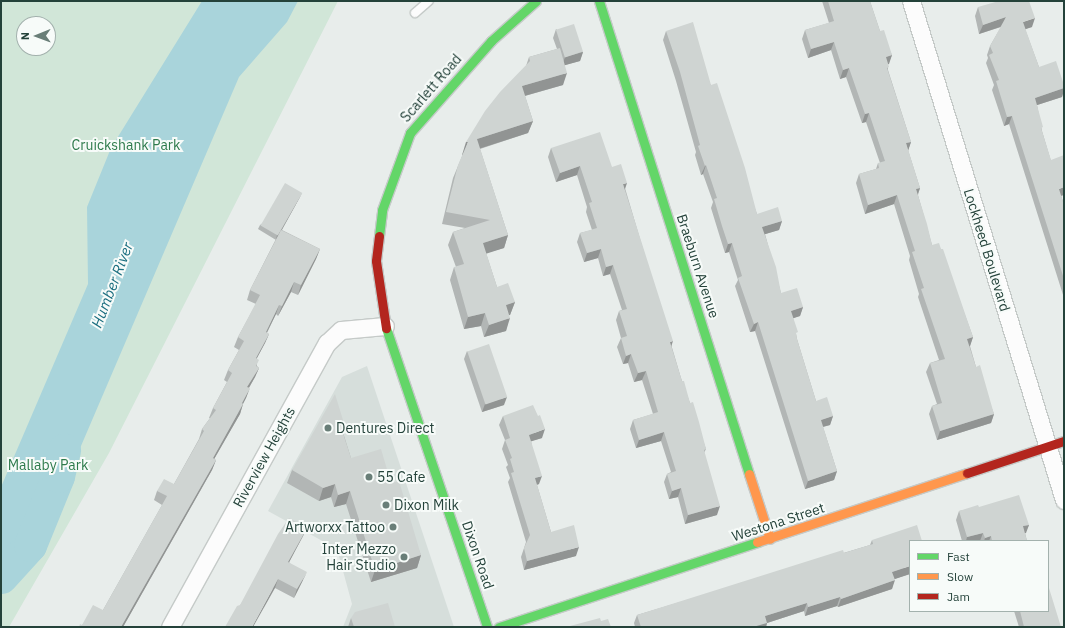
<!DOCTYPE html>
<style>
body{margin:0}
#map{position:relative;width:1065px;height:628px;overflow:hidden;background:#e8edeb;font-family:"IBM Plex Sans",sans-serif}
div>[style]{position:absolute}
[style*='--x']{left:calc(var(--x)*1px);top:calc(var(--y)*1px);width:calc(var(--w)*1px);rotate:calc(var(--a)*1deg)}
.built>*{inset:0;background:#d6dedb}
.green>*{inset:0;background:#d1e6d8}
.water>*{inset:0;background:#a9d4db}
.river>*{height:33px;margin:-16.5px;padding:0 16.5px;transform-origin:16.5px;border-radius:16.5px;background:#a9d4db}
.roads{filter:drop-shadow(1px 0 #c5cac8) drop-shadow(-1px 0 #c5cac8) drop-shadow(0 1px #c5cac8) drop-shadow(0 -1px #c5cac8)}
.lane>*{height:8px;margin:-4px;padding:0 4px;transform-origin:4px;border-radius:4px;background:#fcfcfc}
.street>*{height:17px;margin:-8.5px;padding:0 8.5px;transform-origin:8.5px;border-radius:8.5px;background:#fcfcfc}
.fast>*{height:9px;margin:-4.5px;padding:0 4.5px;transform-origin:4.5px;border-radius:4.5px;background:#63d668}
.slow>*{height:9px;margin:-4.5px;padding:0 4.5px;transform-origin:4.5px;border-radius:4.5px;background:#ff974d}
.jam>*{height:9px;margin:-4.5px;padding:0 4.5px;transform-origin:4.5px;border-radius:4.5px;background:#b3261e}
.wall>*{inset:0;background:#b2b6b5}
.shaded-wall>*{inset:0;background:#919493}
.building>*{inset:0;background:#cfd4d2;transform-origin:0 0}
.dots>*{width:11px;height:11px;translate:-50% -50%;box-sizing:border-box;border:2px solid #f7fbf9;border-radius:50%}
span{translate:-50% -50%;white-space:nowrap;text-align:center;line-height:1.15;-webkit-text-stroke:4px #f7fbf9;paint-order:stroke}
.street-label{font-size:14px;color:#24423a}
.park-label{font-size:14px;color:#2d7a4b}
.poi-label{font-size:14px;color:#24423a}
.left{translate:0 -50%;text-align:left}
.right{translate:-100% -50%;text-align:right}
.water-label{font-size:15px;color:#1c6f80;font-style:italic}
.frame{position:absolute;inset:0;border:2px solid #24423a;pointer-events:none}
.legend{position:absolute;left:909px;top:540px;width:140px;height:72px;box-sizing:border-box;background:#f7fbf9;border:1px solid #a3b1ad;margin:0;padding:5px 7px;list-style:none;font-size:12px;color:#24423a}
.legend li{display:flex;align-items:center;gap:8px;height:20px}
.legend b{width:20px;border:1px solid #a3b1ad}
.north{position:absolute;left:16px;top:16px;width:40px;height:40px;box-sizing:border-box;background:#f7fbf9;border:1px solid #a3b1ad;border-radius:50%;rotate:269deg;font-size:11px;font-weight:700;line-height:16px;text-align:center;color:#24423a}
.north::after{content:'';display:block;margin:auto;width:14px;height:18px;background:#697e78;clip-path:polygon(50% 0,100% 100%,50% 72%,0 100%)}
</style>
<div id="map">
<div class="built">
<i style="clip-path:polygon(367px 366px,454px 627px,343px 627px,352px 604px,337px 549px,268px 511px,342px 377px)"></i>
</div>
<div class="green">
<i style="clip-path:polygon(evenodd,1px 1px,338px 1px,109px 453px,9px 627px,1px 627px,1px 1px,24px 24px,48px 24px,48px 48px,24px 48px,24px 24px)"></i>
</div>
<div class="water">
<i style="clip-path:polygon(202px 1px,298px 1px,287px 22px,239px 77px,75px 460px,43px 505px,1px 589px,1px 487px,88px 284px,87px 207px,111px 148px)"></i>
</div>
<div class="river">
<i style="--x:1;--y:577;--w:43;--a:-47.8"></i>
<i style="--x:30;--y:545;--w:74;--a:-67.9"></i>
<i style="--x:58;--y:476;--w:27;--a:-77"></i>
</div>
<div class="roads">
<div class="lane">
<i style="--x:415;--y:13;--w:18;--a:-41"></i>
</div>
<div class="street">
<i style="--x:911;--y:1;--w:522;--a:72.95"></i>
<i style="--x:170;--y:627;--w:325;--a:-61.1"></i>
<i style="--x:327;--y:343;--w:19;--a:-43"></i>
<i style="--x:341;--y:330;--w:44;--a:-5.2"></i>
</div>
<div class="fast">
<i style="--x:599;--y:1;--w:496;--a:72.4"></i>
<i style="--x:379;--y:236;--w:26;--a:-83"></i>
<i style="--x:382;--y:210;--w:82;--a:-70"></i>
<i style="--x:410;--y:133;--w:123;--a:-48.6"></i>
<i style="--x:491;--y:41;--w:60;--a:-41.6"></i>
<i style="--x:386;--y:328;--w:316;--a:71.3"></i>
<i style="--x:499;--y:627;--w:272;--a:-18.2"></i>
</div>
<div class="slow">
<i style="--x:749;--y:474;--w:68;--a:72.1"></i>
<i style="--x:757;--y:542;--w:221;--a:-18.2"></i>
</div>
<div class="jam">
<i style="--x:379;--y:236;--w:25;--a:97"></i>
<i style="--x:376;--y:261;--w:68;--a:81.5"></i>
<i style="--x:967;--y:473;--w:102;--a:-18.3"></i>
</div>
</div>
<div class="wall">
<i style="clip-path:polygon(822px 1px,870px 1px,880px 31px,892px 55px,888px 64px,888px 70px,911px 142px,908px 150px,920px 188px,918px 195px,932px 245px,941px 249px,973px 337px,970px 346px,976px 367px,994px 414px,991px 423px,937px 440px,929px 414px,932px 406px,937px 404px,926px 372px,930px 363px,939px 360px,918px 297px,919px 294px,909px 260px,910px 256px,894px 204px,865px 214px,856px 183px,859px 174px,876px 169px,878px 163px,880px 163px,866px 122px,862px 123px,846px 77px,840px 79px,831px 50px,808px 58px,802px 39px,805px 30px,829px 23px)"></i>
<i style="clip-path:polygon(978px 7px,1032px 27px,1025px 29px,1039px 67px,1064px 85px,1064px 90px,1062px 97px,1037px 105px,1042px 131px,1064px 205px,1064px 298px,1009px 124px,1004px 126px,992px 90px,994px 85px,986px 63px,988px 58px,987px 55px,990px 46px,1001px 27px,979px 34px,975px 16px)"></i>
<i style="clip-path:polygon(556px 29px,583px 52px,580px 61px,565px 65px,563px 85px,525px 96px,533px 121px,528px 133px,480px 149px,508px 235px,504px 248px,486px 253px,497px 287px,515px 302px,510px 315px,509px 315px,506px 331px,484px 337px,481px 326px,464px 329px,450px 280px,454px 267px,456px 267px,448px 245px,453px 232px,465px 228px,442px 224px,453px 178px,463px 154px,462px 155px,526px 66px,529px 57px,557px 49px,553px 38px)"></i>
<i style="clip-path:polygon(666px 31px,711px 85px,757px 214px,782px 221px,779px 230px,765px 234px,781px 293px,803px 307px,800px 316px,793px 318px,797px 339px,816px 401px,833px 416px,830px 425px,823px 427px,837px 471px,834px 480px,805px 489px,755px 331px,750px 332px,735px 286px,738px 280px,729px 252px,725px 253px,719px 234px,711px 208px,713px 202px,703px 174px,701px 175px,695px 155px,696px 152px,676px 81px,663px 40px)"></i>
<i style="clip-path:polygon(551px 148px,612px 167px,625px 188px,681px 378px,690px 403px,706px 449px,704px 453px,717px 515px,685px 524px,678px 497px,669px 499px,664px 482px,667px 474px,671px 472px,661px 441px,636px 448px,630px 429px,633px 420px,653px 414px,642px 380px,634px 382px,628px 363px,623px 364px,617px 347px,621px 338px,616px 320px,619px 311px,622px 310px,610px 274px,603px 276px,598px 258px,584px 262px,577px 242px,580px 233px,592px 230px,586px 212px,587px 207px,577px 175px,556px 182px,548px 157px)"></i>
<i style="clip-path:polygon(300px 197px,282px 230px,320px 249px,316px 259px,298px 295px,291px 292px,278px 316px,276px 314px,267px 333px,269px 334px,265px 343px,257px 358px,257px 366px,259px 368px,255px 377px,249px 388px,246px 398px,243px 404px,240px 414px,214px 459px,216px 460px,212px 470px,123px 627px,82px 625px,103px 610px,162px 505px,154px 500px,157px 491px,174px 484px,199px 439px,202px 429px,210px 418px,209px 418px,213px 408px,227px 382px,224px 380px,228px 370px,239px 350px,234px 347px,238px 337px,256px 304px,247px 300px,250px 290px,279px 233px,276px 240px,258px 229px,260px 225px)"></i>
<i style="clip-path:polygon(467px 351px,504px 405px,482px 412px,464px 359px)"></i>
<i style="clip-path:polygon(503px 416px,542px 438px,531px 441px,539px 484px,537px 485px,551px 532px,576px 556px,524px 570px,521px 557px,526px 542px,508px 482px,510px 478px,506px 467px,508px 465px,502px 449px,505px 440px,499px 425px)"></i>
<i style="clip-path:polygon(343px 420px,341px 426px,351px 458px,391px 483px,421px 555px,417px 568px,371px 582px,346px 504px,334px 507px,331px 497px,319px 501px,287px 483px,292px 470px)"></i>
<i style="clip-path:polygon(979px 507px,1029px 525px,1025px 533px,1027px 541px,962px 541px,956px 520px,959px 511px)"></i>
<i style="clip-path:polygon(307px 528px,303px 536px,289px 562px,303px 580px,294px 598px,275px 588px,240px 605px)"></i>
<i style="clip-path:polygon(872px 540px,910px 574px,894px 579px,892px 589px,838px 607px,837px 606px,805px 616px,804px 611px,767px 623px,766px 627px,635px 627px,634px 623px,637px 615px,870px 545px)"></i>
<i style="clip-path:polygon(1014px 611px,1048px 611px,1061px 627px,1019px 627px)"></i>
<i style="clip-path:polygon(351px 618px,395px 627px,348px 627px)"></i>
</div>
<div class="shaded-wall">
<i style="clip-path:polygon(1006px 17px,1003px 26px,979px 34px,983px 25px)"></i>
<i style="clip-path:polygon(1035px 18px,1032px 27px,1020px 31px,1023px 22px)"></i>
<i style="clip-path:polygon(834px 42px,831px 50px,808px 58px,811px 49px)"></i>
<i style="clip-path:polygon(583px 52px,580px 61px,562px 66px,565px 57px)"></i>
<i style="clip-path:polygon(892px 55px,889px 64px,883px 66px,886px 57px)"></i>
<i style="clip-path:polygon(849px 68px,846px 77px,840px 79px,843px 70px)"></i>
<i style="clip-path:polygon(567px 73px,563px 85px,517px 98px,522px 86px)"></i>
<i style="clip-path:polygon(1064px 88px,1064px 90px,1062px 97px,1031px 107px,1035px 98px)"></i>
<i style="clip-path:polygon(869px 113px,866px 122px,862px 123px,865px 114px)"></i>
<i style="clip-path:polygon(1012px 116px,1009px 124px,1004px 126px,1007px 117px)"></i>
<i style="clip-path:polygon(533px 121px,528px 133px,472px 151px,477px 139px)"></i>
<i style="clip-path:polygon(466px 142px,468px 142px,464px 154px,462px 155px)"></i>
<i style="clip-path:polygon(911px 142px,908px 151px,906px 143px)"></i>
<i style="clip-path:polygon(706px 165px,703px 174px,701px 175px,705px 166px)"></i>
<i style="clip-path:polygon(580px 166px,577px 175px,556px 182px,560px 173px)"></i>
<i style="clip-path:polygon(627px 183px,624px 192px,623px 184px)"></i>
<i style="clip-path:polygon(1064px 187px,1064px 195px,1055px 198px,1059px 189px)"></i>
<i style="clip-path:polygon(920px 188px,917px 196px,916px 189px)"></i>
<i style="clip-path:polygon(302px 193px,300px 197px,276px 240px,277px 235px)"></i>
<i style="clip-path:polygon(897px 195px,894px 204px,865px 214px,868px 205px)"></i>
<i style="clip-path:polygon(782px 221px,779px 230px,759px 236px,762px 227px)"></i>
<i style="clip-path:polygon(508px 235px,504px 248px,479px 256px,483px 243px)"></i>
<i style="clip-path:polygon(732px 243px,729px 252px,725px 253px,728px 244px)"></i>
<i style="clip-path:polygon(320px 249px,316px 259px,298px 295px,301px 285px)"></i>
<i style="clip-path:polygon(601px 249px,598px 258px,584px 262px,587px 253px)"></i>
<i style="clip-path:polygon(613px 265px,610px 274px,603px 276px,606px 267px)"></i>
<i style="clip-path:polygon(294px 282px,291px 292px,278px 316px,282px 306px)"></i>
<i style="clip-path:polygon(515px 302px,510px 315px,502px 317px,506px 305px)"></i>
<i style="clip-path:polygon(279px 305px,276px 314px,262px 342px,266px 332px)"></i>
<i style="clip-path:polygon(803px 307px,800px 316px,788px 320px,791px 311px)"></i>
<i style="clip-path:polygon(485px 313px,481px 326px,464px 329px,468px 317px)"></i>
<i style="clip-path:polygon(510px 318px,506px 331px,484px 337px,489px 325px)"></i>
<i style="clip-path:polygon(758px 322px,755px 331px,750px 332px,754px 324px)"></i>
<i style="clip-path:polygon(269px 334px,265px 343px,252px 367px,256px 358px)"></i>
<i style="clip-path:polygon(973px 337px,970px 346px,964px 348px,967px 339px)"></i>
<i style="clip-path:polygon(673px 341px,670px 350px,670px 342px)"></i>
<i style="clip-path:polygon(631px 354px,628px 363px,623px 364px,626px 356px)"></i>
<i style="clip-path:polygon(259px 368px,255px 377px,244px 396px,247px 387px)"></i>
<i style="clip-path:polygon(646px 371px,642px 380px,634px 382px,638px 373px)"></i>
<i style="clip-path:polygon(250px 388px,246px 398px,238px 413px,242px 403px)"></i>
<i style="clip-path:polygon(507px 397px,504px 405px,482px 412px,485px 404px)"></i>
<i style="clip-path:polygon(243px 404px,240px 414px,209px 468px,213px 458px)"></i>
<i style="clip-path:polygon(994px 414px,991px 423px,937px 440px,940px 431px)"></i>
<i style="clip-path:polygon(833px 416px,830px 425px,818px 428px,821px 420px)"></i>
<i style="clip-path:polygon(343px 420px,338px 433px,339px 421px)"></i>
<i style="clip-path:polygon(545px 429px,542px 438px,526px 443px,529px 435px)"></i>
<i style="clip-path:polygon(664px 432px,661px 441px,636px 448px,639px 440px)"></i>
<i style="clip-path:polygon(216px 460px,212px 470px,123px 627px,121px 627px)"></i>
<i style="clip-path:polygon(837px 471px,834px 480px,805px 489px,808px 481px)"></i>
<i style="clip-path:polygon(542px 476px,539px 484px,532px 486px,535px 478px)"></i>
<i style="clip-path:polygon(335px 484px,331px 497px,319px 501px,323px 488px)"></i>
<i style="clip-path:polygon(681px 488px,678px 497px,669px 499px,672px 491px)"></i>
<i style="clip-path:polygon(350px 491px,346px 504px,334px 507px,338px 495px)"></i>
<i style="clip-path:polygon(720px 506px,717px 515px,685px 524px,688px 515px)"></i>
<i style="clip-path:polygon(1029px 525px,1026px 533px,1020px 535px,1023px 526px)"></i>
<i style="clip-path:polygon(307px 528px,303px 536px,285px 570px,288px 562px)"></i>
<i style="clip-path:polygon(983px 533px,980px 541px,966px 541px,967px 537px)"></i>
<i style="clip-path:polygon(991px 536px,989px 541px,984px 541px,985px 538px)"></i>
<i style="clip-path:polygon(579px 547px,576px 556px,524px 570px,527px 561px)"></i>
<i style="clip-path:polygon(421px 555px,417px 568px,371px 582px,375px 570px)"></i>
<i style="clip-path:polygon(910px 566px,910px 574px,889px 581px,892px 572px)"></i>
<i style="clip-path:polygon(307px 572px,294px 598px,297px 589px)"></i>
<i style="clip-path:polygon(278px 579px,275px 588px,253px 627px,252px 627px)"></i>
<i style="clip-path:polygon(895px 580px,892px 589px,838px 607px,841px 599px)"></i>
<i style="clip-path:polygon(840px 597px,837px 606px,805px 616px,808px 607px)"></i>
<i style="clip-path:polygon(807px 603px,804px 611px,767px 623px,766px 627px,753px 627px,765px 616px)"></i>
</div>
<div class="building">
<i style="clip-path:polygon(828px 1px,870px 1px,880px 31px,884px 30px,892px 55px,886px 57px,889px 67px,887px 68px,911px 142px,906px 143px,920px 188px,916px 189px,927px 224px,932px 245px,939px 243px,941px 249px,943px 249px,973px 337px,967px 339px,976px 367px,980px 365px,994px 414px,940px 431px,932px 406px,942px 403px,930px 363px,945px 359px,921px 289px,924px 288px,912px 252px,915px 251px,897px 195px,868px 205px,859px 174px,879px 168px,878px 163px,885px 161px,869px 113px,865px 114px,849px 68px,843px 70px,834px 42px,811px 49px,805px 30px,834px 21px)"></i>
<i style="clip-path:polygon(999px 1px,1029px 1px,1035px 18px,1023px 22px,1039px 67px,1056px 61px,1064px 85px,1064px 88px,1035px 98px,1043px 127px,1041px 128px,1051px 160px,1064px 155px,1064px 187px,1059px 189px,1064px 205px,1064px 279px,1012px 116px,1007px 117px,996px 81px,999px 80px,989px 55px,993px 53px,990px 46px,1006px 17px,983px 25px,978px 7px)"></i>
<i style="clip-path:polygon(693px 22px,711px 85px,717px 83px,745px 168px,757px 214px,778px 207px,782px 221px,762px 227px,776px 267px,781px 293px,797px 288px,803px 307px,791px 311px,798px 332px,796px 333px,797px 339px,816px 401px,827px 397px,833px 416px,821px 420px,837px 471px,808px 481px,758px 322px,754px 324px,738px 278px,742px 276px,732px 243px,728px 244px,722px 226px,714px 199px,717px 198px,706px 165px,705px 166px,698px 146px,700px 145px,680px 72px,666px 31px)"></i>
<i style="left:574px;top:24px;width:29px;height:19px;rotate:72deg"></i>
<i style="clip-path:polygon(560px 48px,567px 73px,522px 86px,533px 121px,477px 139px,508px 235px,483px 243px,497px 287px,508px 283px,515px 302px,506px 305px,510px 318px,489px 325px,485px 313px,468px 317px,454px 267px,464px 264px,453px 232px,490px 220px,446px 212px,458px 165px,468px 142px,466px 142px,485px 111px,500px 92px,530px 61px,529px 57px)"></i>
<i style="clip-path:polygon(600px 132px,612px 167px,621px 164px,627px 183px,623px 184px,673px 341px,670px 342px,681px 378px,682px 381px,684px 381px,690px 403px,693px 402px,699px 422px,706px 449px,704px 450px,720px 506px,688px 515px,681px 488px,672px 491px,667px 474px,676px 471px,664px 432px,639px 440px,633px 420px,658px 412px,646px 371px,638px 373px,631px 354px,626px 356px,621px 338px,627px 336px,619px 311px,627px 309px,613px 265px,606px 267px,601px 249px,587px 253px,580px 233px,597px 228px,589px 203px,592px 202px,580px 166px,560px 173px,551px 148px)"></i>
<i style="left:285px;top:183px;width:20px;height:49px;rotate:30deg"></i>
<i style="clip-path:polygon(281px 230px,320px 249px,301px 285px,294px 282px,282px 306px,279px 305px,266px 332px,269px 334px,256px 358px,259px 360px,256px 366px,259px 368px,247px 387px,250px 388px,242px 403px,243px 404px,213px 458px,216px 460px,121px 627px,79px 627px,80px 624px,82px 625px,93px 605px,103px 610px,167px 496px,157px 491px,164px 479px,174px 484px,204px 431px,202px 429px,216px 410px,213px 408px,232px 373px,228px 370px,244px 341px,238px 337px,260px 295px,250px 290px)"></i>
<i style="left:489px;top:344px;width:56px;height:23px;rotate:71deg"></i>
<i style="clip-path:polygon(335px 394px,343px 420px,339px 421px,351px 458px,381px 449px,391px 483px,399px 481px,421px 555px,375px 570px,350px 491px,338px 495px,335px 484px,323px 488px,292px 470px)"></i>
<i style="clip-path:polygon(533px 405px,538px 416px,540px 415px,545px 429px,529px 435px,542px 476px,535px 478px,551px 532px,574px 525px,579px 547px,527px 561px,524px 548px,530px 535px,511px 473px,514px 472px,510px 459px,512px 458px,505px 440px,510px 438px,503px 416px)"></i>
<i style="clip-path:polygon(1019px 495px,1029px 525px,1023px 526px,1027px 541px,992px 541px,991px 536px,985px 538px,983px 533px,967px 537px,959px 511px,978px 505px,979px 507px)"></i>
<i style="clip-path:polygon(289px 518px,307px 528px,288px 562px,307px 572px,297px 589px,278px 579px,252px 627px,225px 627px,237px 606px,240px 605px,278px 534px)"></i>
<i style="clip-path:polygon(917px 525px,922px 541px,910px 541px,910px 566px,892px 572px,895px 580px,841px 599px,840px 597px,808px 607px,807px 603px,765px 616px,767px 623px,753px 627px,641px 627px,637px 615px,843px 550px,844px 553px,873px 544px,872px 540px)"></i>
<i style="clip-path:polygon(1049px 588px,1061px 627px,1024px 627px,1020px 611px,1048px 611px,1048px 589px)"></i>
<i style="clip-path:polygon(388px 603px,395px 627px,354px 627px,351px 618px,355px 612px)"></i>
<i style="clip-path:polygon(600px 618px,601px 621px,608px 619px,611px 627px,570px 627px,570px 626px)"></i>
</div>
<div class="dots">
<i style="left:328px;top:428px;background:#697e78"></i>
<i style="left:369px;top:477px;background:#697e78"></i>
<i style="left:386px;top:505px;background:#697e78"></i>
<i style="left:393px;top:527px;background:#697e78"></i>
<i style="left:404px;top:557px;background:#697e78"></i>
</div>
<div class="street-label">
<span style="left:431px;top:88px;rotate:-49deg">Scarlett Road</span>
<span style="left:987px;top:250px;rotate:73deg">Lockheed Boulevard</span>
<span style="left:698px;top:266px;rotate:72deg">Braeburn Avenue</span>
<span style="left:264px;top:457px;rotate:-61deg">Riverview Heights</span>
<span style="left:778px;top:522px;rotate:-18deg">Westona Street</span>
<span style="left:478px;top:555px;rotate:71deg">Dixon Road</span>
</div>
<div class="park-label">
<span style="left:126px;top:145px">Cruickshank Park</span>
<span style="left:48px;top:465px">Mallaby Park</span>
</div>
<div class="poi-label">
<span class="left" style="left:336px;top:428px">Dentures Direct</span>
<span class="left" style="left:377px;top:477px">55 Cafe</span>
<span class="left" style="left:394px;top:505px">Dixon Milk</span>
<span class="right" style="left:385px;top:527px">Artworxx Tattoo</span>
<span class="right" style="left:396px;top:557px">Inter Mezzo<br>Hair Studio</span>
</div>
<div class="water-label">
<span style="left:112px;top:285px;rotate:-69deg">Humber River</span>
</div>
<div class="frame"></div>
<ul class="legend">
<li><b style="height:5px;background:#63d668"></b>Fast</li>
<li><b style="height:5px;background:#ff974d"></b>Slow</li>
<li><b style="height:5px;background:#b3261e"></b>Jam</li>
</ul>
<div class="north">N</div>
</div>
